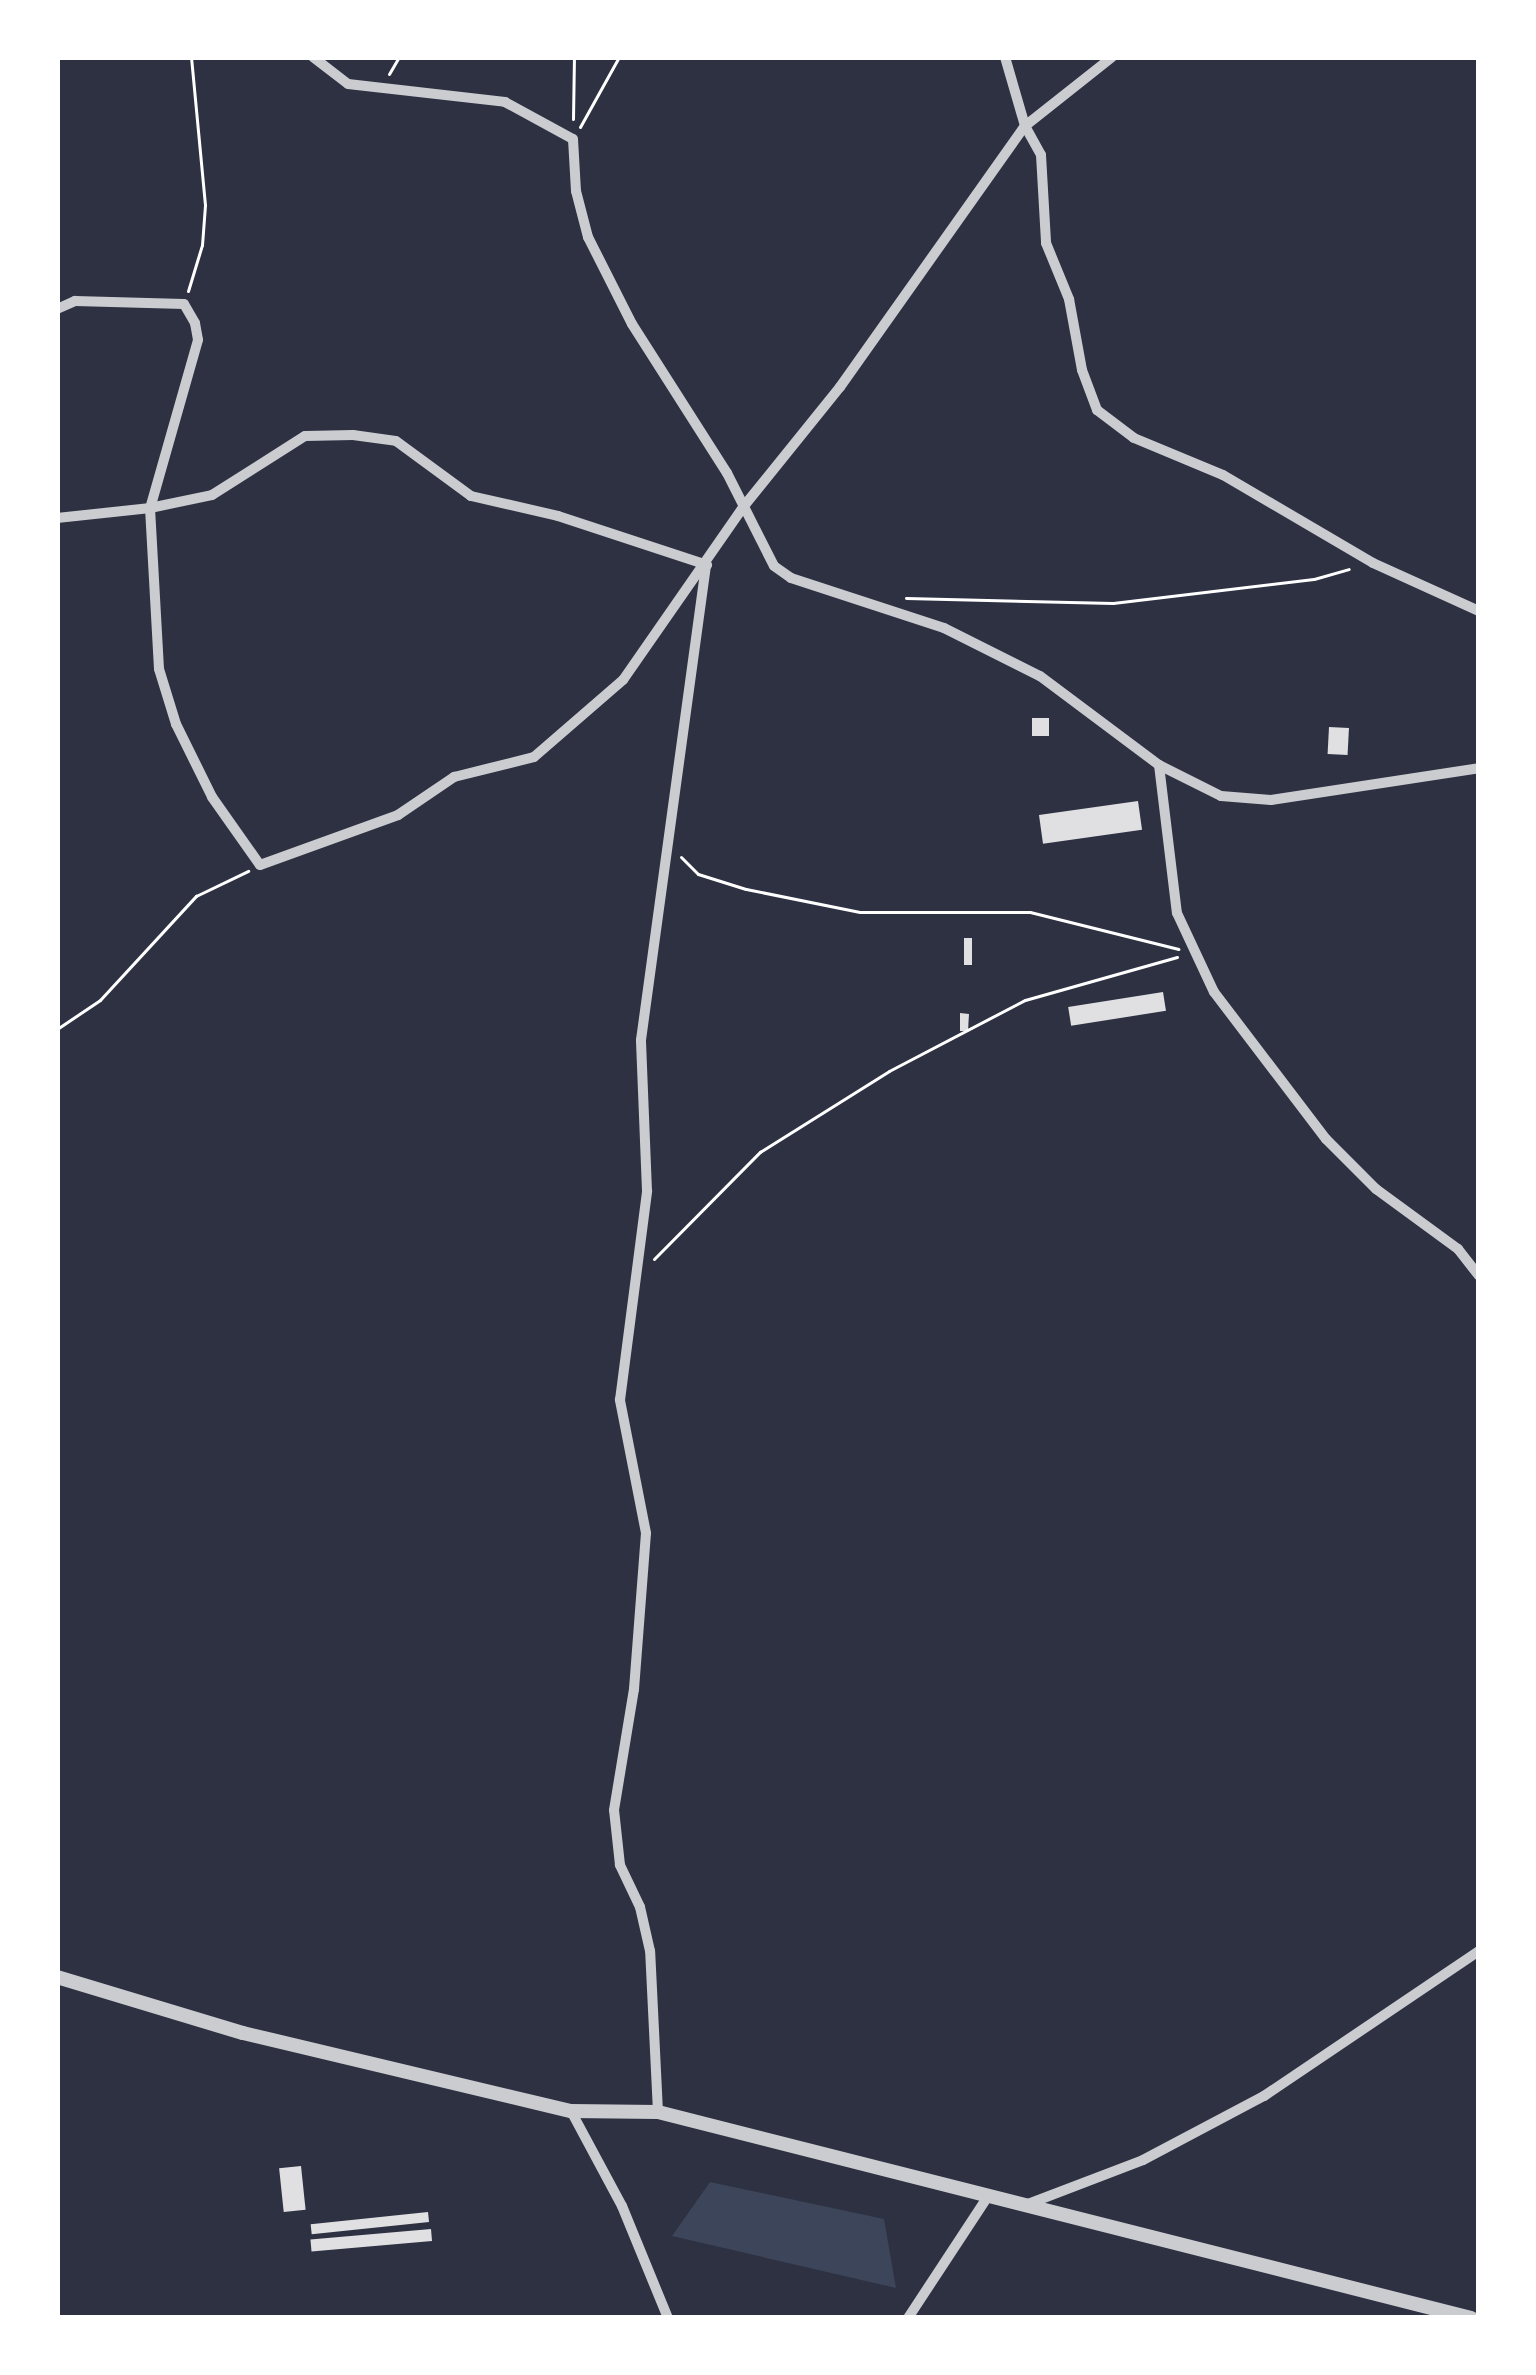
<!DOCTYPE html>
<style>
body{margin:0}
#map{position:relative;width:1536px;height:2375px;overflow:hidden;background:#2d3142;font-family:Manrope,sans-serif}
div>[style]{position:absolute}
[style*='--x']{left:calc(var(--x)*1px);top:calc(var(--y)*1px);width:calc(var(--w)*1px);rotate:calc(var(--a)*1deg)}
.green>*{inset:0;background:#3c4559}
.building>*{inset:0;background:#e0e0e3;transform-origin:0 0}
.path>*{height:3px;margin:-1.5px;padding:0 1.5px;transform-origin:1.5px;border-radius:1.5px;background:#fff}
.minor>*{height:10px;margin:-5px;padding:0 5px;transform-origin:5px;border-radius:5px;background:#caccd0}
.tertiary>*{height:14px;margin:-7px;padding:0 7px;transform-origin:7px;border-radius:7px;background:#caccd0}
span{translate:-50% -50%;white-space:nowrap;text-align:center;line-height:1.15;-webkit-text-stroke:12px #fff;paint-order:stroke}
.frame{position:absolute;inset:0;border:60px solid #fff;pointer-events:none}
</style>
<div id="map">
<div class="green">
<i style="clip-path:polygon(710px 2182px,884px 2219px,896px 2288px,672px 2236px)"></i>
</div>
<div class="building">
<i style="left:1032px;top:718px;width:17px;height:18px"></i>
<i style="left:1329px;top:727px;width:20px;height:27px;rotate:3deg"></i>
<i style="left:1138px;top:801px;width:29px;height:100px;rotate:82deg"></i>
<i style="left:964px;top:938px;width:8px;height:27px"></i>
<i style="left:1163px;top:992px;width:19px;height:96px;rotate:81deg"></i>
<i style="clip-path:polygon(960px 1013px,969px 1014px,968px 1031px,960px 1031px)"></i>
<i style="left:301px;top:2166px;width:44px;height:22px;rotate:84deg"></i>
<i style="left:428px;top:2212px;width:10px;height:118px;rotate:84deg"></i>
<i style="left:431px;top:2229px;width:12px;height:121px;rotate:85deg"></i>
</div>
<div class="path">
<i style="--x:389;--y:74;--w:20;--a:-60"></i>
<i style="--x:573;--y:119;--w:62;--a:-89.1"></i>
<i style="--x:580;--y:127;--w:80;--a:-60.9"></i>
<i style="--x:188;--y:291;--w:48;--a:-73.1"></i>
<i style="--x:202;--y:245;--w:40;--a:-85.7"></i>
<i style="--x:205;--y:205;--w:149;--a:-95.4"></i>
<i style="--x:906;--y:598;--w:207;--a:1.4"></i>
<i style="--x:1113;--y:603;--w:202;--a:-6.8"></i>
<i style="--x:1314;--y:579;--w:36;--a:-16"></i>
<i style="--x:681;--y:857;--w:24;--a:45"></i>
<i style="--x:698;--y:874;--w:50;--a:17.4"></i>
<i style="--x:746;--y:889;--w:116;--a:11.4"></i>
<i style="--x:860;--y:912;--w:170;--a:0"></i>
<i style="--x:1030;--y:912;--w:153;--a:14"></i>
<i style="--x:57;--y:1029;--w:52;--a:-34"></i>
<i style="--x:100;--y:1000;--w:142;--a:-47.3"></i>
<i style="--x:196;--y:896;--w:58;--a:-25.7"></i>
<i style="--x:654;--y:1259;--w:151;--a:-45.3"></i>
<i style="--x:760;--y:1152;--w:152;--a:-32.1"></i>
<i style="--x:889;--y:1071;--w:153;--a:-27.6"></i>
<i style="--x:1025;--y:1000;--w:158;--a:-15.8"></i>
</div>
<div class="minor">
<i style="--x:313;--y:57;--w:44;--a:37.6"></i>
<i style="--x:348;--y:84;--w:158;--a:6.5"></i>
<i style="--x:505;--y:102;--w:77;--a:28.6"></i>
<i style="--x:573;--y:139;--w:52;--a:86.7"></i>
<i style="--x:576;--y:191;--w:48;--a:75.4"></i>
<i style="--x:588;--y:237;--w:97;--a:63.2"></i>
<i style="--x:632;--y:324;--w:177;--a:57.5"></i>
<i style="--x:727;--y:473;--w:104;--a:63.2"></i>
<i style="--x:774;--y:566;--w:21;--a:35"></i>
<i style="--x:791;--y:578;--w:161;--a:18.1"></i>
<i style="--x:944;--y:628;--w:107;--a:26.6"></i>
<i style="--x:1040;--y:676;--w:149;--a:36.8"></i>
<i style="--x:1159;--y:765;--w:69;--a:26.6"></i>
<i style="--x:1221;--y:796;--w:50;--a:4.6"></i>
<i style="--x:1271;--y:800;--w:210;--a:-8.7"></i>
<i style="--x:1005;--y:57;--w:72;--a:73.8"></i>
<i style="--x:1025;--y:126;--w:33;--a:61"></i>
<i style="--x:1041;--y:155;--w:88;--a:86.7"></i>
<i style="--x:1046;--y:243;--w:61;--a:67.7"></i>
<i style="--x:1069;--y:299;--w:72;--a:79.6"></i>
<i style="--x:1082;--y:370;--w:43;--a:69.4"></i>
<i style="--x:1097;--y:410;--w:46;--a:37.1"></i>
<i style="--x:1134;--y:438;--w:96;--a:22.6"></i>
<i style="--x:1223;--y:475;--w:174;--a:30.4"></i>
<i style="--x:1373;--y:563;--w:116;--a:24.4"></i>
<i style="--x:57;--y:309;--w:20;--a:-24"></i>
<i style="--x:75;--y:301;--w:109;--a:1.6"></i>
<i style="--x:184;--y:304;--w:22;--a:60"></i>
<i style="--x:195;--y:323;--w:17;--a:80"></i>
<i style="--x:198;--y:340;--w:175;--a:105.9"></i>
<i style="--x:150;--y:508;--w:63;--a:-11.8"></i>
<i style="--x:212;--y:495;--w:110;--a:-32.4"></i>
<i style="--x:305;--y:436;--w:48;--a:-1.2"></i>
<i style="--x:353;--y:435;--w:43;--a:7.9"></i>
<i style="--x:396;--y:441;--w:93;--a:36.3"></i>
<i style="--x:471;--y:496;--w:89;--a:12.9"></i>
<i style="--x:558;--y:516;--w:157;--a:18.2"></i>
<i style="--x:57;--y:518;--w:94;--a:-6.1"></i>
<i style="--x:150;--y:508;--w:161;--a:86.8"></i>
<i style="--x:159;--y:669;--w:58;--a:72.8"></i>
<i style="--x:176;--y:724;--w:81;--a:63.7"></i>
<i style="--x:212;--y:797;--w:83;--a:54.8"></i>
<i style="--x:260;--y:865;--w:147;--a:-19.9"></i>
<i style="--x:398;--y:815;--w:68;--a:-34.2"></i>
<i style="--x:454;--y:777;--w:82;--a:-14"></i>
<i style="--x:534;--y:757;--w:118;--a:-40.9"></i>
<i style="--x:623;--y:680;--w:212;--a:-55.2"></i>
<i style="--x:744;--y:506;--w:153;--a:-51.1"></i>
<i style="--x:840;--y:387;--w:320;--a:-54.7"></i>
<i style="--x:1025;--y:126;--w:111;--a:-38.4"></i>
<i style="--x:1159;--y:765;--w:149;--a:83.1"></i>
<i style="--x:1177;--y:913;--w:87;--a:64.9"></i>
<i style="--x:1214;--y:992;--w:185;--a:52.7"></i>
<i style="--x:1326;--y:1139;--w:71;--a:45"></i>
<i style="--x:1376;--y:1189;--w:102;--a:36.2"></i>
<i style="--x:1458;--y:1249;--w:34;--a:52"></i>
<i style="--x:571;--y:2111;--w:108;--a:61.8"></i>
<i style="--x:622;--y:2206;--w:121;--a:67.7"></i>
<i style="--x:658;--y:2112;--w:161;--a:-92.8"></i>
<i style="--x:650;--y:1951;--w:45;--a:-102.8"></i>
<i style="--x:640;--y:1907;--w:47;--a:-115.5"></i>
<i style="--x:620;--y:1865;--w:55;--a:-96.2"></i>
<i style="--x:614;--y:1810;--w:123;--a:-80.6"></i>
<i style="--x:634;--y:1689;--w:156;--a:-85.6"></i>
<i style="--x:646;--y:1533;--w:136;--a:-101.1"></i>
<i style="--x:620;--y:1400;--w:211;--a:-82.6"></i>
<i style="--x:647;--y:1191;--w:151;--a:-92.3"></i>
<i style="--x:641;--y:1040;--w:476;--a:-82.2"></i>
<i style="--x:1028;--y:2204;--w:123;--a:-20.9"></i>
<i style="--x:1143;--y:2160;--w:137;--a:-27.9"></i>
<i style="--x:1264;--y:2096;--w:259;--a:-34"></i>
<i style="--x:908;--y:2318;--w:146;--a:-56.7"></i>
</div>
<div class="tertiary">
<i style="--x:57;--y:1977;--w:194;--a:16.8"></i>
<i style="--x:243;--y:2033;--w:337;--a:13.4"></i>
<i style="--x:571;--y:2111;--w:87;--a:0.7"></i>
<i style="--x:658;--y:2112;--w:839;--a:14.22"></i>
</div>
<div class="frame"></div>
</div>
